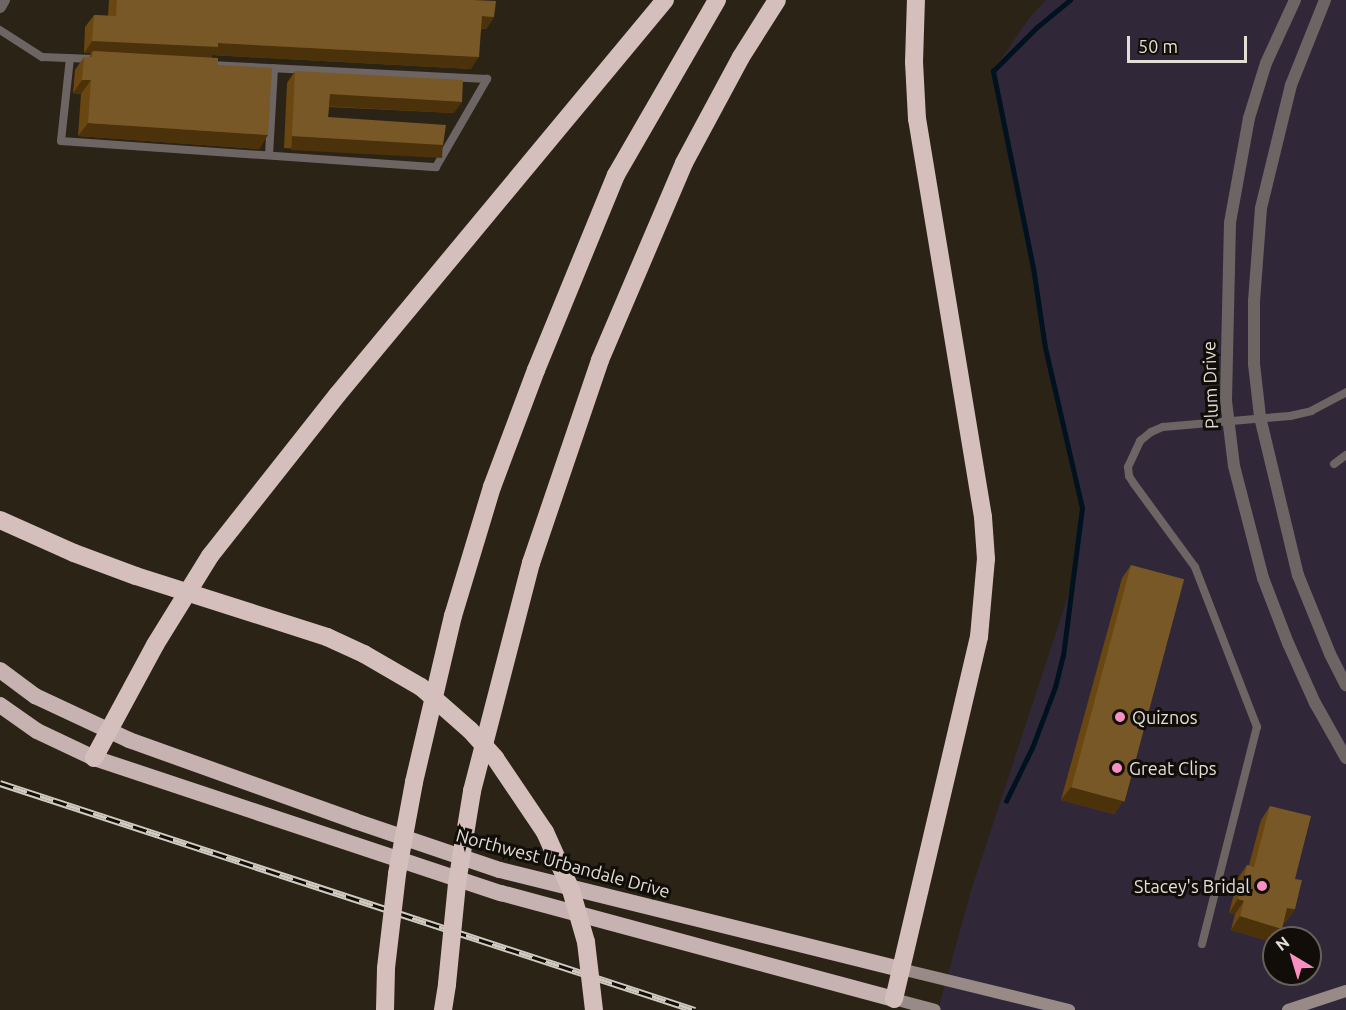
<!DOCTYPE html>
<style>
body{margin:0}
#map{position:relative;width:1346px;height:1010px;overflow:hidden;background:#2c2317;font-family:Ubuntu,sans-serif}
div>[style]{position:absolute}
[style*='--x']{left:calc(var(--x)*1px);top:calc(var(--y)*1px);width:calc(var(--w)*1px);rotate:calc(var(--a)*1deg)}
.commercial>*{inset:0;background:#302838}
.stream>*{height:4.5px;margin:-2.25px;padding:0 2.25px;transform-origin:2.25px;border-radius:2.25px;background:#001220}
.service>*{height:8px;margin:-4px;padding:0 4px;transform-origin:4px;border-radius:4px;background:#6d6564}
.minor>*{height:12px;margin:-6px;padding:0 6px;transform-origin:6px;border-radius:6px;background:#6d6564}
.tertiary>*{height:12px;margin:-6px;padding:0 6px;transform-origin:6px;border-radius:6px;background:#6d6564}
.secondary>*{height:12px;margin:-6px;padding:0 6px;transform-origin:6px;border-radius:6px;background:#978a87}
.trunk>*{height:16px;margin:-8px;padding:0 8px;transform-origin:8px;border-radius:8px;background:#c6b2b0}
.motorway>*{height:18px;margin:-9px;padding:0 9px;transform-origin:9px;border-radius:9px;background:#d4bfbc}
.rail>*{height:7px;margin-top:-3.5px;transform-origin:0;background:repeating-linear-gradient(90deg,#110d08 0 14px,#d0cbc2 0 28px);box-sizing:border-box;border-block:2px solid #d0cbc2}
.motorway-bridge>*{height:18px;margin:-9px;padding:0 9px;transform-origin:9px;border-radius:9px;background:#d4bfbc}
.wall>*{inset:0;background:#6a4711}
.shaded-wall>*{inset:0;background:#4c320a;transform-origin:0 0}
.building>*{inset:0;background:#775826;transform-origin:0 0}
.dots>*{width:16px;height:16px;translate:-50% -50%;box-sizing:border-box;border:3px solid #110d08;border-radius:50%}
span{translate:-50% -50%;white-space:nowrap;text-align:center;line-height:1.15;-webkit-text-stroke:6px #110d08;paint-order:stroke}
.street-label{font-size:18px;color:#e3ded6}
.poi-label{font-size:18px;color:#e3ded6}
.left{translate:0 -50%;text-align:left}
.right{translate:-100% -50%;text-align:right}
.north{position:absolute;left:1262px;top:926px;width:60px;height:60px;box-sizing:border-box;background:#110d08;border:2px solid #65615a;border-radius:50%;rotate:322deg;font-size:16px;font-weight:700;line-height:24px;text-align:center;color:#e3ded6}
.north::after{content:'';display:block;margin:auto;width:21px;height:27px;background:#fc8fc1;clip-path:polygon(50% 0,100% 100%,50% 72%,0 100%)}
.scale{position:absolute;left:1127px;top:36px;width:120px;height:27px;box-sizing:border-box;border:3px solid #e3ded6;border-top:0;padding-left:8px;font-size:18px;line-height:21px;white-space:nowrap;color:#e3ded6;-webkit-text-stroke:4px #110d08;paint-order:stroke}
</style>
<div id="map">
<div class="commercial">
<i style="clip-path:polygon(evenodd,1046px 0,1346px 0,1346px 1010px,938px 1010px,971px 891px,1070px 590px,1082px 508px,1045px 348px,1033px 268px,993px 71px,1030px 17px,1046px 0,1274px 938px,1310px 938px,1310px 974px,1274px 974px,1274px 938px)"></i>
</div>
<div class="stream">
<i style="--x:1006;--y:801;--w:59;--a:-63.9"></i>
<i style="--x:1032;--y:748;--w:65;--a:-69.3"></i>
<i style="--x:1055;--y:687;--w:32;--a:-76"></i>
<i style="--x:1063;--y:656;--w:149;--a:-82.7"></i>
<i style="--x:1082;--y:508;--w:164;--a:-103"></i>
<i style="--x:1045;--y:348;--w:81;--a:-98.5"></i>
<i style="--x:1033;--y:268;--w:201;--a:-101.5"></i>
<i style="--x:993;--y:71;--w:61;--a:-45"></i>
<i style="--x:1036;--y:28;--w:44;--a:-39.5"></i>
</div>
<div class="service">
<i style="--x:0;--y:30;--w:50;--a:32.7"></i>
<i style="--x:42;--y:57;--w:51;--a:2.2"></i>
<i style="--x:70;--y:58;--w:83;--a:96.2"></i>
<i style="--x:61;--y:141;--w:376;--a:4"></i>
<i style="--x:436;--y:167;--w:102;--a:-59.9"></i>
<i style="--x:487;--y:79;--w:277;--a:-177.1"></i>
<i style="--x:269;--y:155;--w:87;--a:-86.7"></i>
<i style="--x:1334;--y:464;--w:15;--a:-37"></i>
<i style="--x:1202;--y:944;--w:224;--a:-75.8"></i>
<i style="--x:1257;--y:727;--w:172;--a:-111.2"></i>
<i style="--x:1195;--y:567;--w:103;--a:-126.3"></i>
<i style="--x:1134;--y:484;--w:9;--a:-122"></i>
<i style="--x:1129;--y:476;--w:9;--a:-96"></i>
<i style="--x:1128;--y:467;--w:29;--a:-65"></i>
<i style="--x:1140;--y:441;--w:14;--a:-39"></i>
<i style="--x:1151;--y:432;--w:13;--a:-23"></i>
<i style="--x:1163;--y:427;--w:127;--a:-5"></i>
<i style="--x:1290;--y:416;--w:22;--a:-13"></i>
<i style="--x:1311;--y:411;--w:40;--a:-28"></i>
</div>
<div class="minor">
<i style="--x:0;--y:7;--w:8;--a:-60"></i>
</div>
<div class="tertiary">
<i style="--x:1295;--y:0;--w:69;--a:114.7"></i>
<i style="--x:1266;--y:63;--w:58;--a:107.2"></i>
<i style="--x:1249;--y:118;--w:107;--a:100.3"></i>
<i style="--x:1230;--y:223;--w:178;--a:91.3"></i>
<i style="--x:1226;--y:401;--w:65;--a:83"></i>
<i style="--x:1234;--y:466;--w:116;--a:75.5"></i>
<i style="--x:1263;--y:578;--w:70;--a:69"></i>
<i style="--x:1288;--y:643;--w:66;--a:65.8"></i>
<i style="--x:1315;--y:703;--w:63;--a:60.6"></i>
<i style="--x:1325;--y:0;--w:92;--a:111.8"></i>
<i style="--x:1291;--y:85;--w:127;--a:103.7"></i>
<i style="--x:1261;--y:208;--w:93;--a:94.3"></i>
<i style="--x:1254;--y:301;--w:63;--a:90"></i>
<i style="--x:1254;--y:364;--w:53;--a:83.5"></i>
<i style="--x:1260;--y:417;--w:163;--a:76.5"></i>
<i style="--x:1298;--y:575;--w:85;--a:67.9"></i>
<i style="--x:1330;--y:654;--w:35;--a:63"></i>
</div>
<div class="secondary">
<i style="--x:901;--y:969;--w:173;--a:13.7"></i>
<i style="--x:894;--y:999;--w:42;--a:15"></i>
<i style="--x:1288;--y:1010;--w:61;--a:-18.1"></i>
</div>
<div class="trunk">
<i style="--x:0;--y:670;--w:44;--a:36.6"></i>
<i style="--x:35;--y:696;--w:104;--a:25.1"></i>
<i style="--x:129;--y:740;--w:240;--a:19.7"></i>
<i style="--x:355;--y:821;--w:153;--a:18.7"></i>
<i style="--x:500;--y:870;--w:413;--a:13.9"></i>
<i style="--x:0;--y:705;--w:45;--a:35.1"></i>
<i style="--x:37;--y:731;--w:63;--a:25.3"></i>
<i style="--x:94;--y:758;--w:429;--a:18.4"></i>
<i style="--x:501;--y:893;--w:407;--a:15.1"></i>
</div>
<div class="motorway">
<i style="--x:94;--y:758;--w:128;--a:-61.6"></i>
<i style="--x:155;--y:645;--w:105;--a:-58.3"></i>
<i style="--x:210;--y:556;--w:206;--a:-51.7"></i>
<i style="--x:338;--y:394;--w:512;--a:-50.31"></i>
<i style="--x:414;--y:782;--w:171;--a:-76.8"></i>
<i style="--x:453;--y:616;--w:135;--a:-73.2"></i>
<i style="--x:492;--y:487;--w:125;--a:-69.4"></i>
<i style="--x:536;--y:370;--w:211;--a:-67.7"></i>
<i style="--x:616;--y:175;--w:202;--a:-60"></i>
<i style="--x:472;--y:791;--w:236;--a:-75.5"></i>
<i style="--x:531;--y:563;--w:214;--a:-71.2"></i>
<i style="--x:600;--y:360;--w:214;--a:-66.9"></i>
<i style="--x:684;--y:163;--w:120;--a:-61.7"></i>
<i style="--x:741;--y:57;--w:67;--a:-57.7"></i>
<i style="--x:894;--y:999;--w:372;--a:-76.8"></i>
<i style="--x:979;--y:637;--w:78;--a:-84.9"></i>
<i style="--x:986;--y:559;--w:42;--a:-94.1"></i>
<i style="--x:983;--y:517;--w:403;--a:-99.4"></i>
<i style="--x:917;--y:119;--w:57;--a:-93"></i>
<i style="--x:914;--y:62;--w:62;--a:-88.2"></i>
<i style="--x:385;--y:1010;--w:42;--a:-88.6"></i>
<i style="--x:443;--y:1010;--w:26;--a:-81"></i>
</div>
<div class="rail">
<i style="--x:0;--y:783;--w:731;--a:18.09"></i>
</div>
<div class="motorway-bridge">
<i style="--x:0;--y:520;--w:81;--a:24"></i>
<i style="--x:74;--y:553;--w:66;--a:20.4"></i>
<i style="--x:136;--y:576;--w:201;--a:17.7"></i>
<i style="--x:327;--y:637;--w:41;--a:24.7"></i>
<i style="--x:364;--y:654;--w:66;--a:30.1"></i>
<i style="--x:421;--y:687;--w:65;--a:41.3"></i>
<i style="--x:470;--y:730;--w:38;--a:48"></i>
<i style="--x:495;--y:758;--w:89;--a:56"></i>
<i style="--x:545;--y:832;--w:64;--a:65.9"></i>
<i style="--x:571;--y:890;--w:54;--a:73.9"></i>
<i style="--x:586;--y:942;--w:68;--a:83.3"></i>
<i style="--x:386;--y:968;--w:95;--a:-83.3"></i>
<i style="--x:397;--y:874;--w:94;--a:-79.5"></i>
<i style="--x:447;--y:984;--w:101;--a:-84.3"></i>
<i style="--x:457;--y:883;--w:93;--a:-80.7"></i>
</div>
<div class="wall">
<i style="clip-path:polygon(109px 0,473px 0,494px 17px,486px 29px,481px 29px,471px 69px,212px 55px,211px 57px,218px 65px,268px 135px,259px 149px,78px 136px,81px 94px,73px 93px,75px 70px,84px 57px,89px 57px,91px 53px,84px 53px,85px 27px,94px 15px,108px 16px)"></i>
<i style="clip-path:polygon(295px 71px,454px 113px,329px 107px,328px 117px,435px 157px,284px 148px,287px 83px)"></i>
<i style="clip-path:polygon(1131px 565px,1123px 801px,1114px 814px,1061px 800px,1122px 578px)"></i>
<i style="clip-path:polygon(1270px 806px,1295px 879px,1295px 909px,1285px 923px,1283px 922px,1272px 942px,1231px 930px,1235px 914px,1229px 913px,1238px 878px,1247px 865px,1249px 865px,1261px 820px)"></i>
</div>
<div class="shaded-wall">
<i style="clip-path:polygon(482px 16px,494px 17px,486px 29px,473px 28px)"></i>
<i style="clip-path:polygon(92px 41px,218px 43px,479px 57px,471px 69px,212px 55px,210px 59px,93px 51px,91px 53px,84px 53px)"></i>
<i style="clip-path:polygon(82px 80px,91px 80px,81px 94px,73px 93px)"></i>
<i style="clip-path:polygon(330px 94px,462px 102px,454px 113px,321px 106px)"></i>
<i style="clip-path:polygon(88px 123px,268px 135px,259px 149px,78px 136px)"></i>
<i style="left:292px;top:136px;width:151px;height:14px;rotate:3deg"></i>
<i style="clip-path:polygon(1071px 787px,1123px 801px,1114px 814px,1061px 800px)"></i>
<i style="clip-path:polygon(1238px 899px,1244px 901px,1235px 914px,1229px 913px)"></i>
<i style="clip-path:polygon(1287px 908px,1295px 909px,1285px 923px,1278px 921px)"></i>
<i style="clip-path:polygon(1240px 916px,1282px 929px,1275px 938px,1274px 938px,1272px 942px,1231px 930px)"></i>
</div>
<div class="building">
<i style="clip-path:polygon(117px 0,473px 0,496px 1px,494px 17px,482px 16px,479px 57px,218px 43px,218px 47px,92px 41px,94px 15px,116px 16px)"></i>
<i style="clip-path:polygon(93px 51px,218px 58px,218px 65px,272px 68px,268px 135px,88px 123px,91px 80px,82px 80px,84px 57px,92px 57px)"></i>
<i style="clip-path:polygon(295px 71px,463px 80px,462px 102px,330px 94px,328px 117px,446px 125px,443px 145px,292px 136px)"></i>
<i style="left:1131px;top:565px;width:55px;height:230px;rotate:15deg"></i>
<i style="clip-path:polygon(1270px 806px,1311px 816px,1295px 879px,1302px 880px,1295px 909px,1287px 908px,1282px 929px,1240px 916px,1244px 901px,1238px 899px,1247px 865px,1254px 867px)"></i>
</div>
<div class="dots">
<i style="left:1120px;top:717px;background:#fc8fc1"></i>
<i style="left:1117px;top:768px;background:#fc8fc1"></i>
<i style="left:1262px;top:886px;background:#fc8fc1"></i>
</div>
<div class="street-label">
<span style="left:1210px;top:385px;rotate:-92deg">Plum Drive</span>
<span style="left:563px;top:863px;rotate:15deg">Northwest Urbandale Drive</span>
</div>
<div class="poi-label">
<span class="left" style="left:1132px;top:717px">Quiznos</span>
<span class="left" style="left:1129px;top:768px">Great Clips</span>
<span class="right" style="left:1250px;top:886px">Stacey's Bridal</span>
</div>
<div class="north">N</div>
<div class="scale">50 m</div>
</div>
